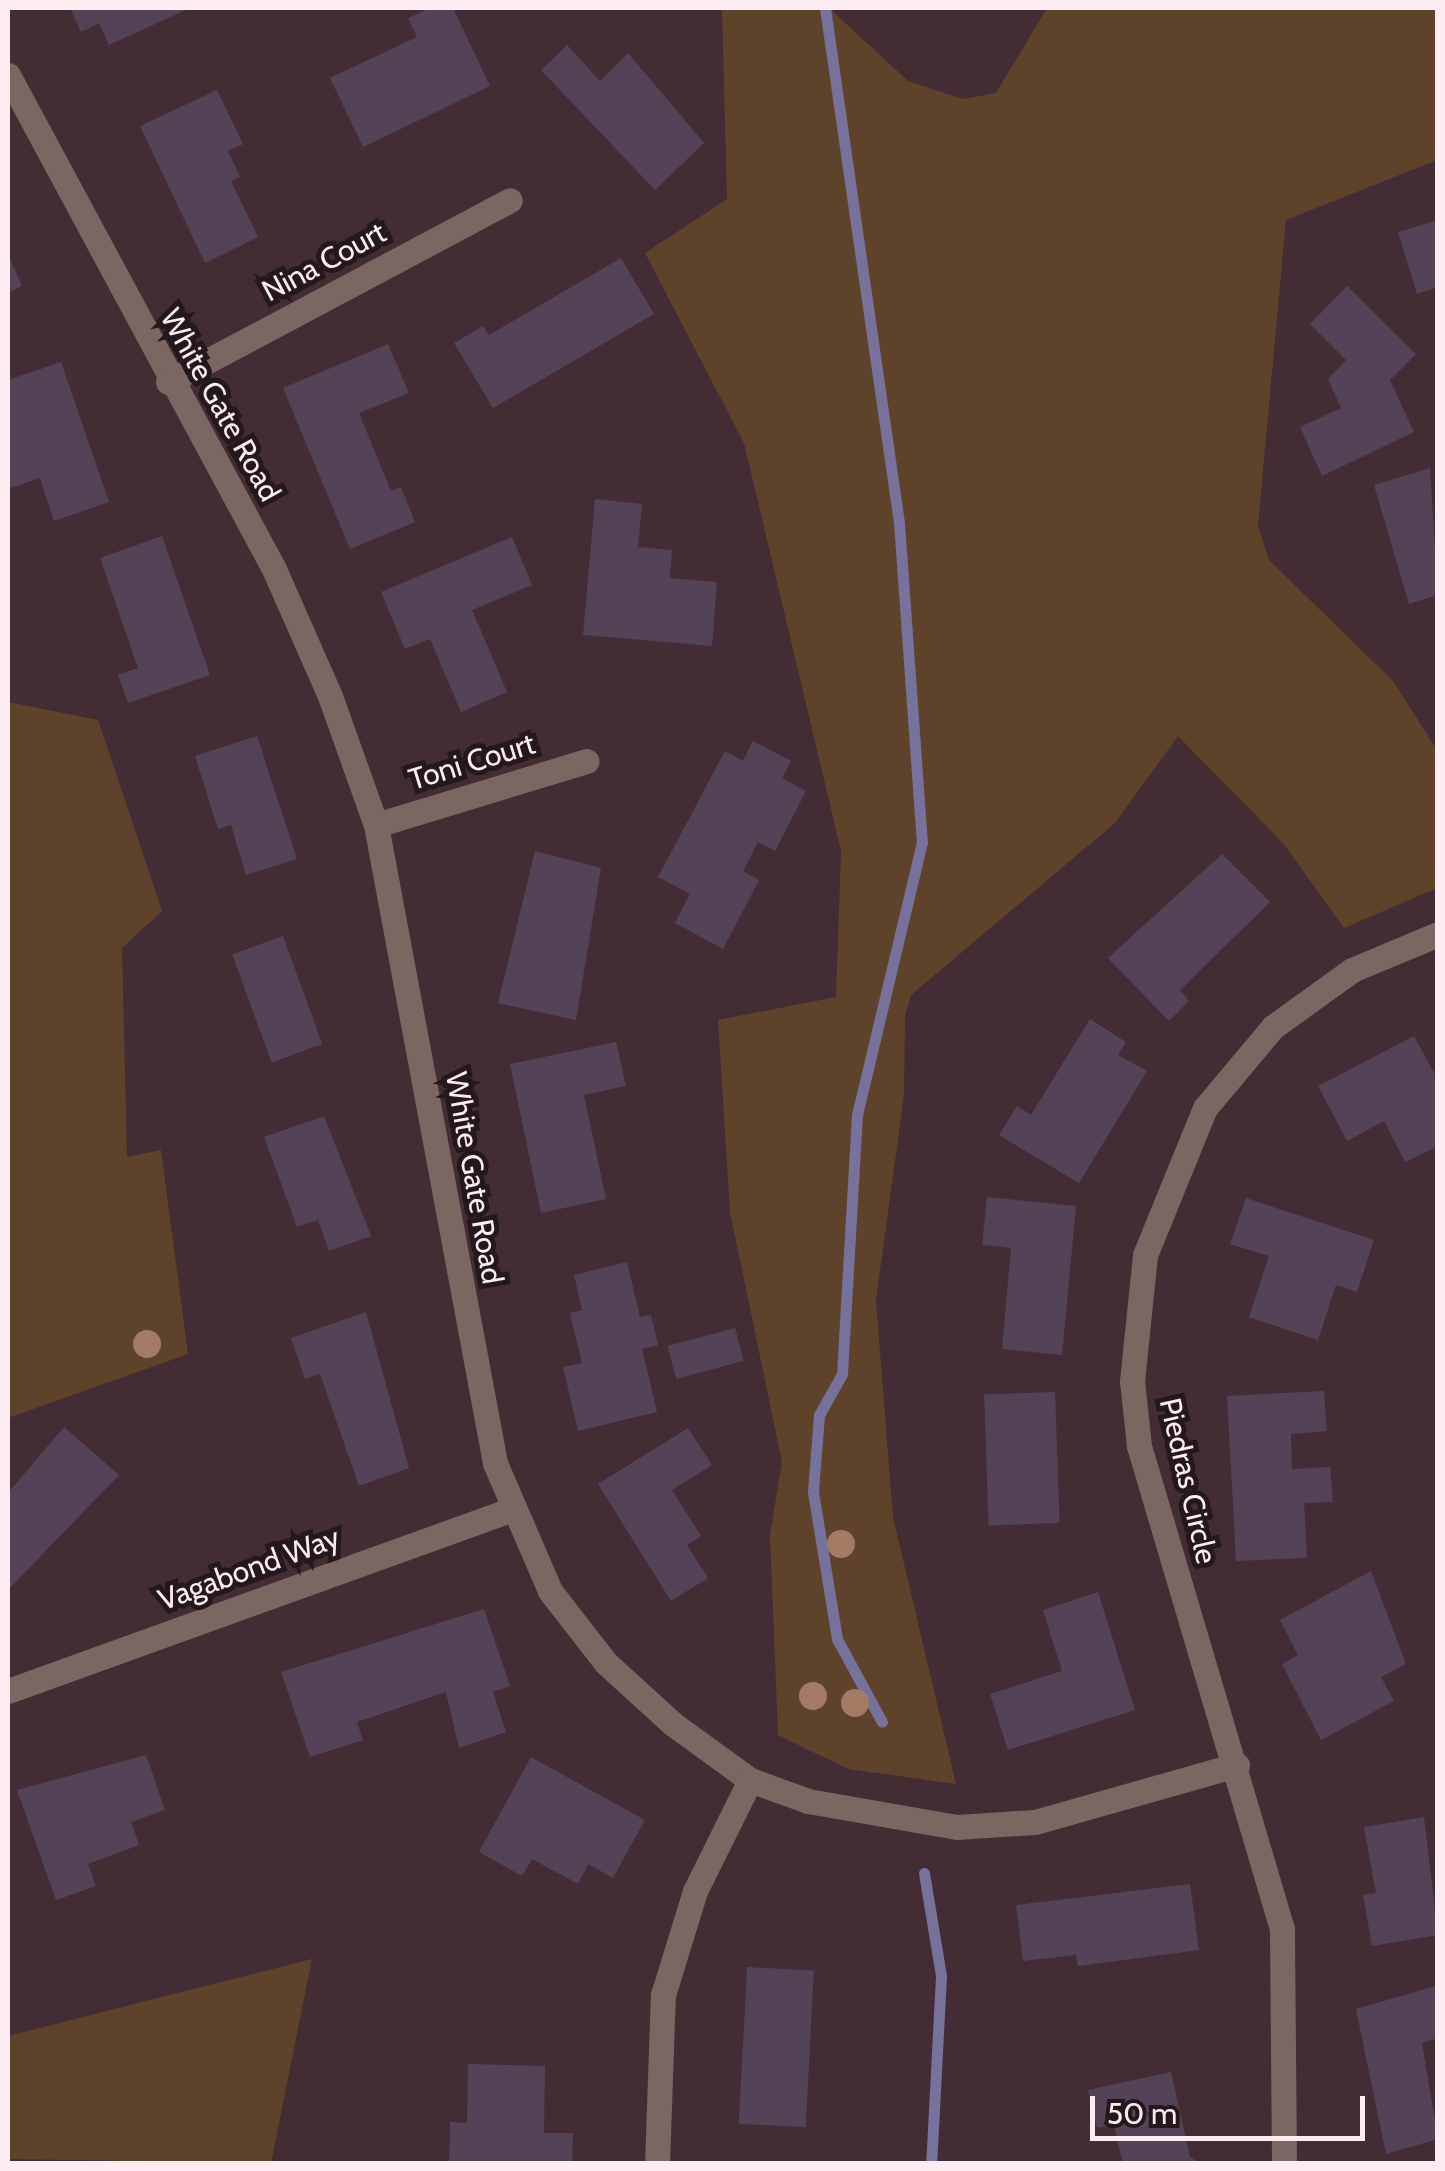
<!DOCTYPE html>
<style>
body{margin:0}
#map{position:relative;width:1445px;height:2171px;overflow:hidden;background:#442c35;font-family:Cabin,sans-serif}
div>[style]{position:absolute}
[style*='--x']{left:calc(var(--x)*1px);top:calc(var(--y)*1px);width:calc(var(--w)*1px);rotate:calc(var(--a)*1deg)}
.green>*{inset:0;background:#5e432a}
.stream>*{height:11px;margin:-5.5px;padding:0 5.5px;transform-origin:5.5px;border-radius:5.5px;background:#77729b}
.building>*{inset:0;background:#544356;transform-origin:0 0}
.minor>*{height:25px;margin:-12.5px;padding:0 12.5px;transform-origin:12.5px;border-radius:12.5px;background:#7b6662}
.trees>*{width:28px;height:28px;margin:-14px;border-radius:50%;background:#a37a62}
span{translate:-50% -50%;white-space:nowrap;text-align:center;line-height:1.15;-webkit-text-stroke:10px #23181c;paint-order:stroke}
.street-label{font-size:30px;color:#fdecf1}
.frame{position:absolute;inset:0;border:10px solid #fdecf1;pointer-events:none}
.scale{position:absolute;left:1090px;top:2096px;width:275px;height:45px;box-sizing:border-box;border:5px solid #fdecf1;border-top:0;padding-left:12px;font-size:30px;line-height:35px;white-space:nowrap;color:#fdecf1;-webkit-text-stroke:8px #23181c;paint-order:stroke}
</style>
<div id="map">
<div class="green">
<i style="clip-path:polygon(722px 8px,829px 8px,908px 81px,963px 99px,996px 93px,1047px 8px,1437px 8px,1437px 160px,1286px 220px,1258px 525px,1269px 560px,1393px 681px,1437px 750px,1437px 888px,1344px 928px,1283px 843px,1178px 736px,1115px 823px,911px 995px,905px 1016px,904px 1095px,876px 1300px,893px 1517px,956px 1784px,848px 1769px,778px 1735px,770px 1535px,782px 1462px,730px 1212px,718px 1020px,836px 997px,841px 851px,744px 443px,645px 253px,727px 199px)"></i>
<i style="clip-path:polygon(8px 702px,98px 720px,162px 911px,122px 948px,127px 1157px,161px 1150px,188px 1354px,8px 1418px)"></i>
<i style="clip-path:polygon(312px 1959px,271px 2163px,8px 2159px,8px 2036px)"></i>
</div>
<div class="stream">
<i style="--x:825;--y:8;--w:520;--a:81.82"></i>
<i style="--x:899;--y:523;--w:320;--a:85.9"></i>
<i style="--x:922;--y:842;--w:280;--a:103.4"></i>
<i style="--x:857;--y:1114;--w:260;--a:93.3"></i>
<i style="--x:842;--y:1374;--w:47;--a:119.3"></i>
<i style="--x:819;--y:1415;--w:77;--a:94.5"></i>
<i style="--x:813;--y:1492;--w:149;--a:80.7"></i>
<i style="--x:837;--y:1639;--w:94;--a:61.5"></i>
<i style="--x:924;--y:1873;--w:104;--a:80.6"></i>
<i style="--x:941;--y:1976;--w:188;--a:93"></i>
</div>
<div class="building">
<i style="clip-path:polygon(70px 8px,190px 8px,109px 45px,99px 23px,81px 32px)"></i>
<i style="clip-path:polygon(431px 8px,453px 8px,490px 86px,363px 147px,330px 78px,417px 37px,408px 18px)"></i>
<i style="clip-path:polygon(567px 45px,600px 81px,628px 53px,704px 143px,655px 190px,541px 70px)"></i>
<i style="clip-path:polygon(217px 90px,243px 144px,228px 151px,240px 177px,231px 181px,258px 237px,205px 263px,140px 126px)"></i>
<i style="clip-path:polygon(1438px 220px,1438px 287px,1417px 294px,1398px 232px)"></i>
<i style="clip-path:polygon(8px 254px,22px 286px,8px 293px)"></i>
<i style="clip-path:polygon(621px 258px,654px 314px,493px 408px,454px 343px,483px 326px,489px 335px)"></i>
<i style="clip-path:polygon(1347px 286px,1416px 354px,1390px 380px,1414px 432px,1322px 476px,1300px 427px,1341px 408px,1328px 379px,1346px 360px,1310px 324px)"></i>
<i style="clip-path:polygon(388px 344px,409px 393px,359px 413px,391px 491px,401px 487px,415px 522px,350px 549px,283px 388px)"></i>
<i style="clip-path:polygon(61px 362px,109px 502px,54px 521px,40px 478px,11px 488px,8px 477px,8px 380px)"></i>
<i style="clip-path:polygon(1430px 468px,1438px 595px,1409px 604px,1374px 485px)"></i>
<i style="clip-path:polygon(595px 499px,642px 504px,638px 547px,672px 550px,670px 578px,717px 582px,712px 646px,583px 635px)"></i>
<i style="clip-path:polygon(162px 536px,210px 675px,128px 703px,118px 675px,138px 668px,100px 558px)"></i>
<i style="clip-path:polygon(512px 537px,532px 585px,472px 610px,507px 692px,461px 712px,430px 639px,405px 649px,381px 592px)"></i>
<i style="clip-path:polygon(257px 736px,297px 859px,246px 875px,231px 825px,218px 829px,195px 756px)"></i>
<i style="clip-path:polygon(753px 741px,791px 761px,782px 778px,806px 791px,775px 851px,758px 842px,743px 871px,759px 880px,723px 949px,675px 923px,690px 894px,658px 877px,725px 751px,743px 761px)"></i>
<i style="clip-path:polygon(535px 851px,601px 868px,576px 1020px,498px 1003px)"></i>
<i style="clip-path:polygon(1222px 854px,1270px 902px,1180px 990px,1189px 1001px,1169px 1021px,1108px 958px)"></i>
<i style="left:283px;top:936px;width:115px;height:54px;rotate:70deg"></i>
<i style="clip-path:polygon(1090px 1019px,1126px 1042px,1118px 1055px,1147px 1071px,1079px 1183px,999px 1135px,1017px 1106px,1031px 1115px)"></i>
<i style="clip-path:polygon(1414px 1036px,1438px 1080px,1438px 1146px,1405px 1162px,1384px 1121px,1347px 1141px,1318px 1086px)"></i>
<i style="clip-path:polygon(616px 1042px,626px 1086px,584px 1095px,606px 1199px,541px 1213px,510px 1064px)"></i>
<i style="clip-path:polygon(324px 1116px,371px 1236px,329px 1251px,318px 1220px,297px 1227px,264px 1137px)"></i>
<i style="clip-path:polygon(987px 1197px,1076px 1206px,1062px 1355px,1002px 1349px,1011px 1248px,982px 1245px)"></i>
<i style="clip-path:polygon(1246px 1198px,1374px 1240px,1357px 1292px,1336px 1285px,1318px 1340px,1249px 1317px,1269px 1256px,1230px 1244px)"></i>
<i style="clip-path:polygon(627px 1262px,640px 1317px,651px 1315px,658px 1345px,642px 1349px,657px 1412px,578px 1431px,563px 1367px,582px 1363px,570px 1313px,582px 1310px,574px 1275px)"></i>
<i style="clip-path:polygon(366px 1312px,409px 1468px,359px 1486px,320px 1374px,305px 1379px,291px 1338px)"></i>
<i style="left:735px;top:1328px;width:34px;height:70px;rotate:75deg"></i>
<i style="clip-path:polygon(1324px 1391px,1327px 1431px,1291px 1434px,1292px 1469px,1330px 1467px,1333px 1502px,1304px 1503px,1307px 1558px,1236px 1561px,1227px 1396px)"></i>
<i style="left:1055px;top:1392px;width:131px;height:71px;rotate:88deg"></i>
<i style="clip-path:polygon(64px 1427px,119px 1475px,8px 1590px,8px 1493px)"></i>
<i style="clip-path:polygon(688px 1428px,712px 1465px,672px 1490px,701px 1536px,687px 1545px,708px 1578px,671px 1601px,598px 1484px)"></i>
<i style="clip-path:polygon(1371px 1571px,1406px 1664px,1381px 1677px,1394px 1701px,1321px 1740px,1282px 1664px,1298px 1655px,1280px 1620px)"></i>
<i style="clip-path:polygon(1098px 1592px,1135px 1710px,1008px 1750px,990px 1694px,1062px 1671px,1043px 1610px)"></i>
<i style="clip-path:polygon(484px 1609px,510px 1686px,493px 1692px,506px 1732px,459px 1748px,446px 1692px,357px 1722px,363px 1740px,310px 1757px,281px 1672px)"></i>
<i style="clip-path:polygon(146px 1755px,165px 1810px,131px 1822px,139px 1845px,88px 1864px,96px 1886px,56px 1900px,17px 1790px)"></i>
<i style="clip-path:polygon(531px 1757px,645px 1820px,613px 1878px,588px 1864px,578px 1884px,532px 1859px,522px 1876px,479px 1852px)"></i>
<i style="clip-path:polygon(1424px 1817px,1438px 1935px,1372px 1946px,1363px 1895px,1376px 1893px,1364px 1827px)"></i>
<i style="clip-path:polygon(1190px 1884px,1199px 1950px,1078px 1966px,1076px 1955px,1023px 1961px,1016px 1905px)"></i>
<i style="left:747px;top:1967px;width:67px;height:157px;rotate:3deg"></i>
<i style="clip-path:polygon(1436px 1986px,1438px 2038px,1422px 2043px,1438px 2139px,1386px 2154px,1356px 2009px)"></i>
<i style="clip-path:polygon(468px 2064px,545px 2066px,544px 2133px,573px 2133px,572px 2164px,449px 2164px,450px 2122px,467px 2123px)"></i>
<i style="clip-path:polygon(1171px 2072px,1190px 2157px,1201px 2164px,1123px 2164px,1114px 2125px,1097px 2128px,1088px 2090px)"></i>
</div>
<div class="minor">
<i style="--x:8;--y:75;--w:561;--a:61.7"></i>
<i style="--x:274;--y:569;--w:139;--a:66.2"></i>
<i style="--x:330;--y:696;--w:137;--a:70.4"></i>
<i style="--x:376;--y:825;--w:649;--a:79.43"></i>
<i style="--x:495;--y:1463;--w:139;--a:66.7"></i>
<i style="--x:550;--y:1591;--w:91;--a:52.1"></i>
<i style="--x:606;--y:1663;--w:91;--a:42.3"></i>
<i style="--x:673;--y:1724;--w:95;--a:36"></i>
<i style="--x:750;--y:1780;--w:62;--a:19.9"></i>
<i style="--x:808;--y:1801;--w:151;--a:9.9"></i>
<i style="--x:957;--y:1827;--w:78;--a:-3.7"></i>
<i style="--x:1035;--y:1822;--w:210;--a:-15.8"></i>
<i style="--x:168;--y:382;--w:387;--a:-28"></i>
<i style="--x:376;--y:825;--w:220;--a:-16.9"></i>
<i style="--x:8;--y:1691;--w:537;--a:-19.82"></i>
<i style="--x:657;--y:2164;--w:169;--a:-88"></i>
<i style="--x:663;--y:1995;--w:109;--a:-72.9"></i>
<i style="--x:695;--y:1891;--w:124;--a:-63.6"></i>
<i style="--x:1284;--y:2164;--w:235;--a:-90.5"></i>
<i style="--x:1282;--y:1929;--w:504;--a:-106.49"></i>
<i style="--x:1139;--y:1446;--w:65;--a:-96.1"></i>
<i style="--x:1132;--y:1381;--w:127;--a:-84.1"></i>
<i style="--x:1145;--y:1255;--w:159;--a:-67.8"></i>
<i style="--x:1205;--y:1108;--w:106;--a:-50"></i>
<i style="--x:1273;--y:1027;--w:97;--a:-35.8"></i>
<i style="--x:1352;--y:970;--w:93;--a:-22.7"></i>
</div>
<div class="trees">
<i style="left:147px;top:1344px"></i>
<i style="left:841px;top:1544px"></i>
<i style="left:813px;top:1696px"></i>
<i style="left:855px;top:1703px"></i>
</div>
<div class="street-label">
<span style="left:324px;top:262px;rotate:-28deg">Nina Court</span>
<span style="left:220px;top:405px;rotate:61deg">White Gate Road</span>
<span style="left:472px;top:762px;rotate:-17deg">Toni Court</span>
<span style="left:474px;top:1178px;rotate:80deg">White Gate Road</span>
<span style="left:1188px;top:1481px;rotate:77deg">Piedras Circle</span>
<span style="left:249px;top:1569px;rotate:-20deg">Vagabond Way</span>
</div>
<div class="frame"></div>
<div class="scale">50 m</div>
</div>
